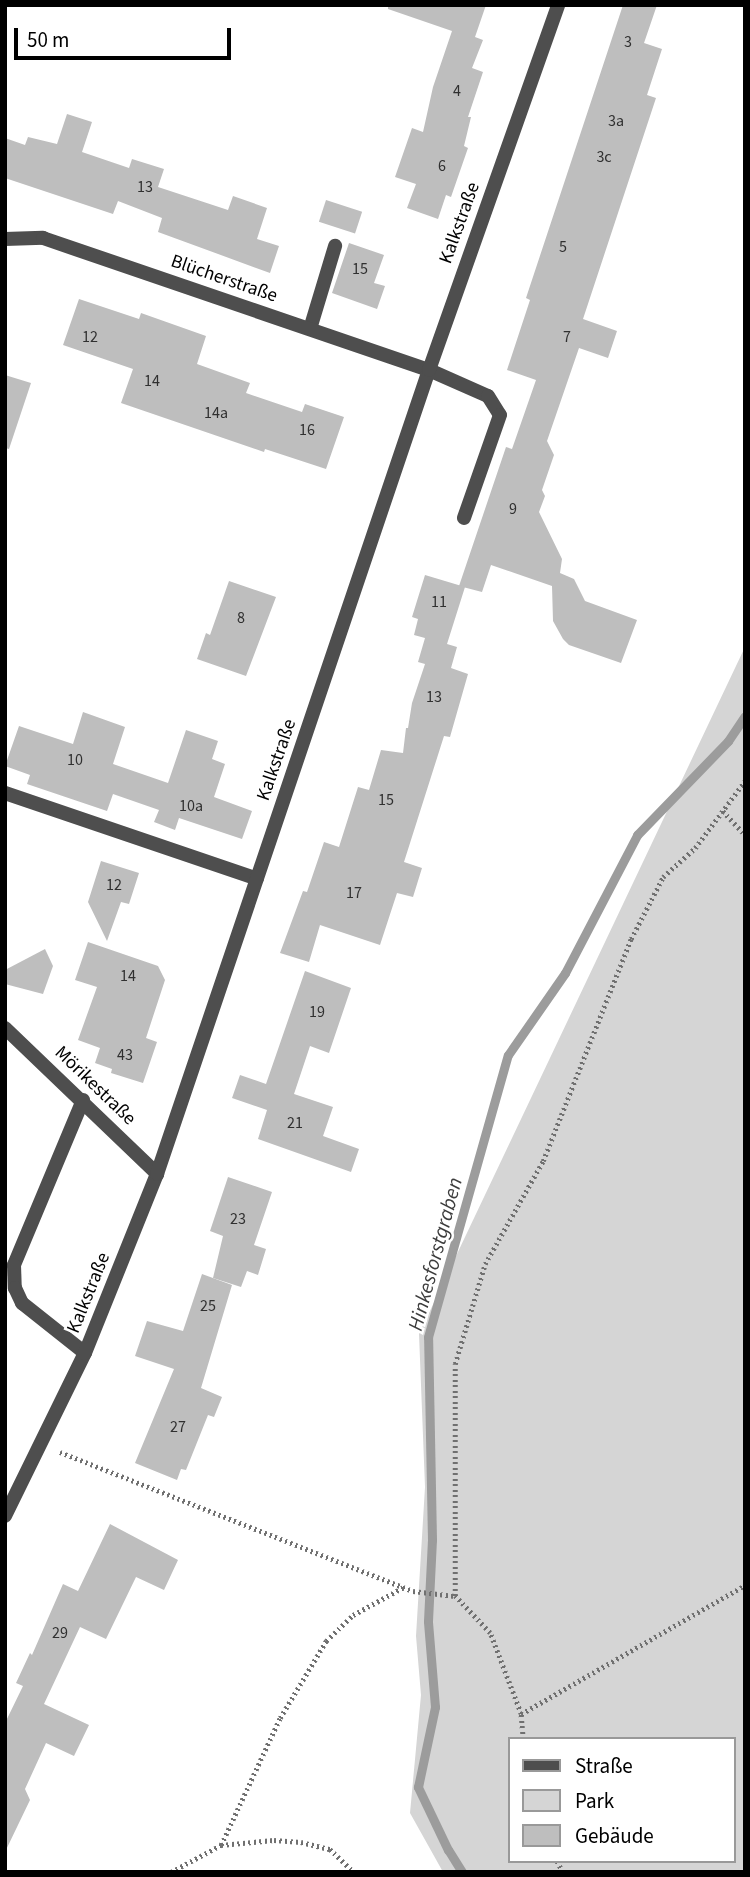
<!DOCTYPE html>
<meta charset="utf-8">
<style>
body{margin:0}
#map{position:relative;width:750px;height:1877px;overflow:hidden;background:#fff;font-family:"Source Sans 3",sans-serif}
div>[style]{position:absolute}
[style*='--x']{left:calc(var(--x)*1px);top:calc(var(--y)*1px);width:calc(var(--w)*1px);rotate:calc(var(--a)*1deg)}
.green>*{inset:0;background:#d5d5d5}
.stream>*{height:9px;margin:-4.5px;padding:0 4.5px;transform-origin:4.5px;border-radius:4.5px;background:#9c9c9c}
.building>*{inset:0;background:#bebebe;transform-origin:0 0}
.path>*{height:4.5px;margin-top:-2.25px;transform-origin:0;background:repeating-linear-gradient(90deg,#707070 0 2px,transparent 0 5.5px)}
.service>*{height:14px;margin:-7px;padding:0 7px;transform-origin:7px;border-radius:7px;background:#4e4e4e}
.minor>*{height:14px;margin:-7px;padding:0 7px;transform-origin:7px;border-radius:7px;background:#4e4e4e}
span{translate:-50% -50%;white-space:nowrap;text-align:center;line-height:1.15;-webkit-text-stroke:5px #fff;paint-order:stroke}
.number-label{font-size:16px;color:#303030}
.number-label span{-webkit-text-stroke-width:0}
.street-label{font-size:19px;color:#000}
.water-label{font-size:21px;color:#3d3d3d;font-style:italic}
.frame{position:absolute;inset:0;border:7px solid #000;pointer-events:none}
.legend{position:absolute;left:508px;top:1737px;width:228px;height:126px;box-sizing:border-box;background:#fff;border:2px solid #999;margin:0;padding:9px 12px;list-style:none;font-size:21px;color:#000}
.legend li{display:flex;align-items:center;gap:14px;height:35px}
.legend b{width:35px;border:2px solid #999}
.scale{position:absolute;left:14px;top:28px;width:217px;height:32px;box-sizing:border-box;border:4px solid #000;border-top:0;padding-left:9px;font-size:21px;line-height:24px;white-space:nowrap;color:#000;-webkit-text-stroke:5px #fff;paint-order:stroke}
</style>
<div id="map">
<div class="green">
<i style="clip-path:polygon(evenodd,745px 647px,745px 1872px,443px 1872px,410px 1813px,421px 1695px,416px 1636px,425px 1487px,419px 1334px,745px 647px,510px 1739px,734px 1739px,734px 1861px,510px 1861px,510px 1739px)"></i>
</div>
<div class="stream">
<i style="--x:462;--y:1872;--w:26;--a:-122"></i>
<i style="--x:448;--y:1850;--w:70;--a:-115.5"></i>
<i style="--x:418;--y:1787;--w:82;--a:-78"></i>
<i style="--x:435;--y:1707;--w:86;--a:-94.7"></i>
<i style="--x:428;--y:1621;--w:81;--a:-87.2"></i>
<i style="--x:432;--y:1540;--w:203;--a:-91.1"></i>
<i style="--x:428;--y:1337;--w:293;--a:-74.2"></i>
<i style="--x:508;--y:1055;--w:100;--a:-55.2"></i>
<i style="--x:565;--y:973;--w:156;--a:-62.4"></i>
<i style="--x:637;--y:835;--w:131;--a:-45.9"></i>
<i style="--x:728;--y:741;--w:30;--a:-56"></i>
</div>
<div class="building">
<i style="clip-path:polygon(388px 5px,486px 5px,475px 37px,483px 40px,472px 68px,483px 72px,468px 117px,471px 117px,464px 146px,468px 148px,451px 197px,446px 195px,438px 219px,407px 208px,416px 184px,395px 177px,412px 128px,423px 132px,433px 87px,452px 31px,388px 9px)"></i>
<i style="clip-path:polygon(623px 5px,657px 5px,644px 43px,662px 49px,647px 95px,656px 98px,583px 319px,617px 331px,608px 358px,579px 348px,547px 441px,554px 455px,542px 490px,545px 496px,539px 512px,562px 559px,560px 573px,574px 579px,585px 601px,637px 620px,621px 663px,569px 645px,563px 639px,553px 621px,552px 586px,491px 565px,482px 592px,459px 586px,506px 447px,512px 449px,536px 380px,507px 370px,530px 300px,526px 298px)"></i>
<i style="clip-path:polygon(67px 114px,92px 122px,82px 152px,129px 168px,132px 159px,164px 169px,158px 187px,228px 210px,233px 196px,267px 208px,257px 239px,279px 246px,270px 273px,158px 232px,162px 218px,118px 201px,113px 214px,5px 178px,5px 138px,25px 145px,28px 137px,57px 144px)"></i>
<i style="left:326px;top:200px;width:38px;height:23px;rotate:18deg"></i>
<i style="clip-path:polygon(349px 243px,384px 255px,374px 283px,385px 286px,377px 309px,332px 293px)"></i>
<i style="clip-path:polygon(79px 299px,139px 319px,141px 313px,206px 336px,197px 364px,250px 383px,246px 393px,302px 412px,305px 404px,344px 417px,326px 469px,265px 449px,264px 452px,121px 403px,133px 369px,63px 345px)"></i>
<i style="clip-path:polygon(5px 375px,31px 383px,9px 449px,5px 448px)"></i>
<i style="clip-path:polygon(425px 575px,465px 587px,447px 644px,457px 647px,451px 668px,468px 674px,450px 737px,444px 736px,404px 862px,422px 868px,413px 897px,397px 893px,380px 945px,320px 925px,309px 962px,280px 953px,303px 891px,307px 892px,324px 842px,339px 847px,358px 787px,369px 790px,381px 750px,403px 753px,406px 728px,408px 728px,412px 703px,425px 664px,418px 662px,425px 638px,414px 635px,418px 619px,412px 617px)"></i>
<i style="clip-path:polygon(229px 581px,276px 597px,246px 676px,197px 659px,206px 633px,210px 635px)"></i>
<i style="clip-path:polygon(83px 712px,125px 727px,113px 764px,168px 783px,186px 730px,218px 741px,212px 759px,225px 764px,214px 797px,252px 811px,242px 839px,179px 818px,175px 830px,154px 822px,159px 810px,113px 794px,107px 811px,27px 784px,30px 775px,5px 766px,19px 726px,73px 744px)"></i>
<i style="clip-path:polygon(101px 861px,139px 873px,129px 904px,121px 902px,107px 941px,88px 902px)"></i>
<i style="clip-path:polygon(88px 942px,158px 966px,165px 980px,146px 1038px,157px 1042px,143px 1083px,111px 1073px,112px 1069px,95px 1063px,100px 1048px,78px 1040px,97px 987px,75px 980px)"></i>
<i style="clip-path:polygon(45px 949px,53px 966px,43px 994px,5px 984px,5px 970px)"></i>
<i style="clip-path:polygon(305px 971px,351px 988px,329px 1053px,310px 1046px,294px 1094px,333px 1107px,323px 1136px,359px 1149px,351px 1172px,258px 1139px,267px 1110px,232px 1098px,240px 1075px,266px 1084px)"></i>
<i style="clip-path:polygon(228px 1177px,272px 1192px,254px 1245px,266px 1249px,258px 1275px,247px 1271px,241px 1287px,213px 1278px,223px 1236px,210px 1231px)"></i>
<i style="clip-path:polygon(202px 1274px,232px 1285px,201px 1388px,222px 1397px,214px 1417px,208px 1415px,186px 1470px,181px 1469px,177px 1480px,135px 1463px,174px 1369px,135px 1356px,147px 1321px,183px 1331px)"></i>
<i style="clip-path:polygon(110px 1524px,178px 1560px,164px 1590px,136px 1577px,106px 1639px,80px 1627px,44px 1704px,89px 1725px,74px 1756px,46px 1743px,25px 1789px,30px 1800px,5px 1852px,5px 1723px,23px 1686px,16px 1683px,30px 1653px,32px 1655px,63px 1584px,78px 1591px)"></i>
</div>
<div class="path">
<i style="--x:723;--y:811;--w:33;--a:47"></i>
<i style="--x:60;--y:1452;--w:379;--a:21.5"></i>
<i style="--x:413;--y:1591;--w:42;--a:6.8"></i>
<i style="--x:521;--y:1714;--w:258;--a:-29.9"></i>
<i style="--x:523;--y:1739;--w:25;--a:-95"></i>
<i style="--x:521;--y:1714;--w:87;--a:-110.9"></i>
<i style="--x:490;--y:1633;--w:51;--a:-133.4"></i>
<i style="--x:455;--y:1596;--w:232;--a:-90"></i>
<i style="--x:455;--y:1364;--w:104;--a:-73.3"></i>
<i style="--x:485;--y:1264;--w:118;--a:-60.6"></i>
<i style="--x:543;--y:1161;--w:239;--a:-68.4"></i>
<i style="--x:631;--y:939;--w:70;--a:-62.7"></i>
<i style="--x:663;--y:877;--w:43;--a:-42.2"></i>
<i style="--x:695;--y:848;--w:84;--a:-53.3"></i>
<i style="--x:221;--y:1845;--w:140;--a:-65.1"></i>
<i style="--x:280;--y:1718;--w:90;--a:-59.1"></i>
<i style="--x:326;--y:1641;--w:37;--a:-44"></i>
<i style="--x:353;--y:1615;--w:58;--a:-28.8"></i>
<i style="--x:557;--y:1861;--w:13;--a:61"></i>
<i style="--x:171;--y:1872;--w:57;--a:-28.4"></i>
<i style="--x:221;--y:1845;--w:53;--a:-5.4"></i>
<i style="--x:274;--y:1840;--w:27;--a:4"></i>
<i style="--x:301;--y:1842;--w:30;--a:14"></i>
<i style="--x:330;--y:1849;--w:33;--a:44"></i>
</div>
<div class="service">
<i style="--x:310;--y:329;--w:87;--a:-73.2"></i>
<i style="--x:429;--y:370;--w:64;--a:23.8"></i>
<i style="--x:488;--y:396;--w:22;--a:58"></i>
<i style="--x:500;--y:415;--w:109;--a:109.3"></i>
<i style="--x:5;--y:793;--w:266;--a:18.8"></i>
<i style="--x:83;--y:1100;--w:179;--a:112.7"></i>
<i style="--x:14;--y:1265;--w:23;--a:88"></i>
<i style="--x:15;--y:1288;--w:17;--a:65"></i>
<i style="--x:22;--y:1303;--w:80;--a:38.4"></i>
</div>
<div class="minor">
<i style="--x:5;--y:239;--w:38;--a:-2"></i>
<i style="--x:43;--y:238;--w:408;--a:18.9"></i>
<i style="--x:5;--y:1028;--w:211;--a:43.8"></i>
<i style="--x:5;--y:1516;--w:182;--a:-63.9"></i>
<i style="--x:85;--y:1353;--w:193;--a:-68.1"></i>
<i style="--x:157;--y:1174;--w:849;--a:-71.31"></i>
<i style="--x:429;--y:370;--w:387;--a:-70.5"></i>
</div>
<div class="number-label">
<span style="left:628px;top:42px">3</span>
<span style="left:457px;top:91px">4</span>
<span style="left:616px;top:121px">3a</span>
<span style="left:604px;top:157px">3c</span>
<span style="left:442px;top:166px">6</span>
<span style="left:145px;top:187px">13</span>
<span style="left:563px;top:247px">5</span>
<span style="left:360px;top:269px">15</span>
<span style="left:90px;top:337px">12</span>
<span style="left:567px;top:337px">7</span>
<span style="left:152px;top:381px">14</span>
<span style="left:216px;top:413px">14a</span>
<span style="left:307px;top:430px">16</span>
<span style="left:513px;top:509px">9</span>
<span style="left:439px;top:602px">11</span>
<span style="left:241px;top:618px">8</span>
<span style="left:434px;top:697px">13</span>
<span style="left:75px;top:760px">10</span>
<span style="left:386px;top:800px">15</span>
<span style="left:191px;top:806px">10a</span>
<span style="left:114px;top:885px">12</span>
<span style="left:354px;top:893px">17</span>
<span style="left:128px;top:976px">14</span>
<span style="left:317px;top:1012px">19</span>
<span style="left:125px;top:1055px">43</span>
<span style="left:295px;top:1123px">21</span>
<span style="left:238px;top:1219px">23</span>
<span style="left:208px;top:1306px">25</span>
<span style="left:178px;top:1427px">27</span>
<span style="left:60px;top:1633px">29</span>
</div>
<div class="street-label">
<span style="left:460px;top:223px;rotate:-70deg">Kalkstraße</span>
<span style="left:224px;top:279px;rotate:19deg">Blücherstraße</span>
<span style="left:277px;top:760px;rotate:-71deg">Kalkstraße</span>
<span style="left:95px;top:1086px;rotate:44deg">Mörikestraße</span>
<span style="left:89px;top:1293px;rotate:-68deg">Kalkstraße</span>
</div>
<div class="water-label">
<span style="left:435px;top:1254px;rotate:-75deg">Hinkesforstgraben</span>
</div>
<div class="frame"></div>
<ul class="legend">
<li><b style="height:9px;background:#4e4e4e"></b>Straße</li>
<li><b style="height:19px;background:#d5d5d5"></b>Park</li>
<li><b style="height:19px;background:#bebebe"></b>Gebäude</li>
</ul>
<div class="scale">50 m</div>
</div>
